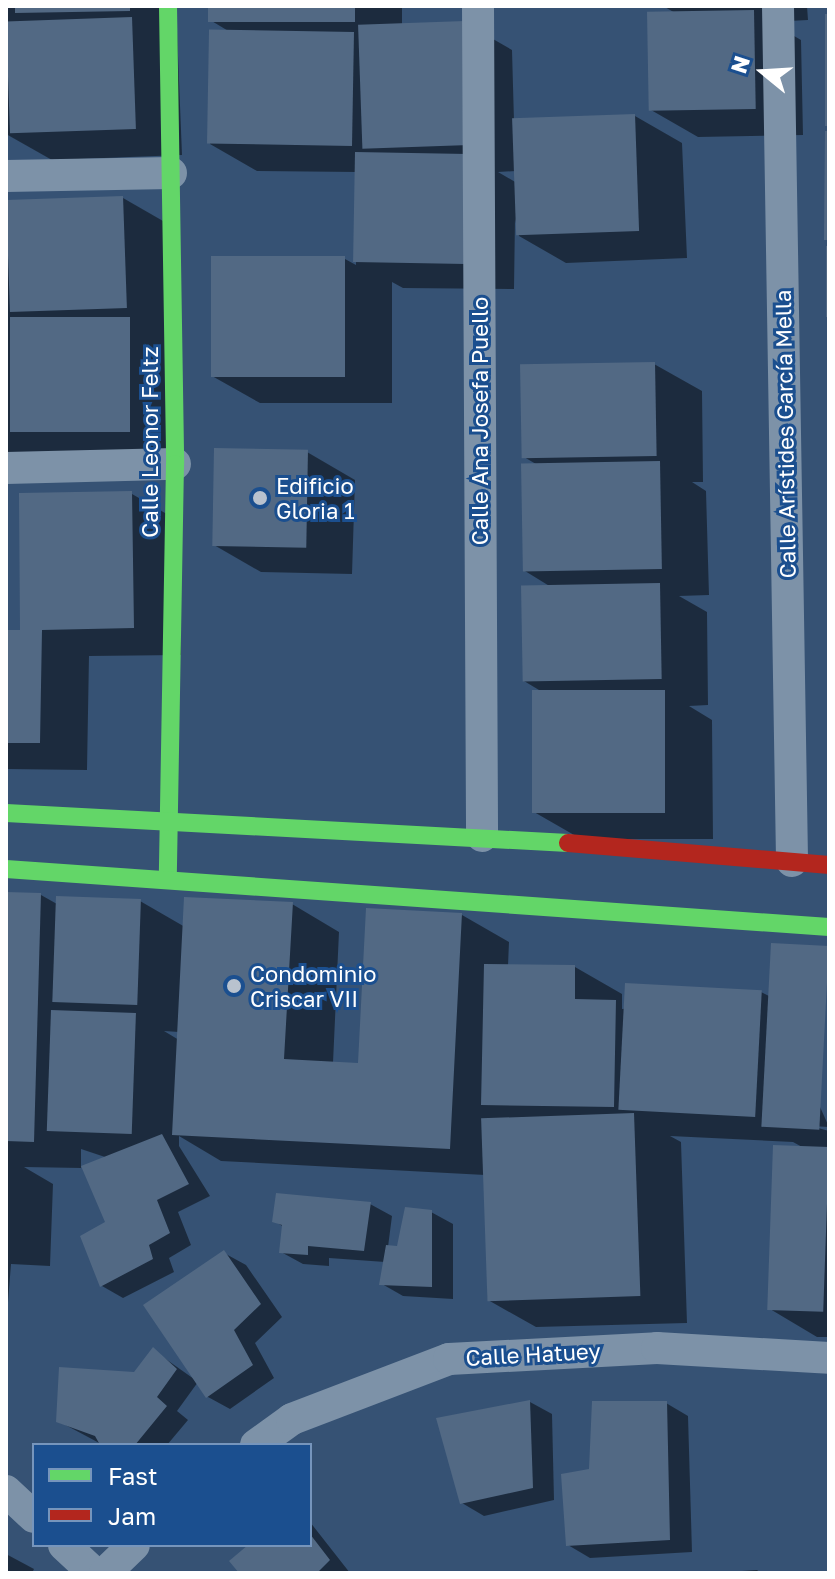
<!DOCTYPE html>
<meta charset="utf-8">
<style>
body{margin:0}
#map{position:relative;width:835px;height:1579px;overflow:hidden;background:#365274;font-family:"Golos Text",sans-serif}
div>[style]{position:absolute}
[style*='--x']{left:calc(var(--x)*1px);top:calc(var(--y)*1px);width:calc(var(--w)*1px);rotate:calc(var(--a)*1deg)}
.shadow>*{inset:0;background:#0007}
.building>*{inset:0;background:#526984;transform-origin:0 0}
.street>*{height:32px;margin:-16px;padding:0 16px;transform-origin:16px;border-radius:16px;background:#7d92a8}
.fast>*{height:18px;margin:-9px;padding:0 9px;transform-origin:9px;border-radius:9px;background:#63d668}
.jam>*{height:18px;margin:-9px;padding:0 9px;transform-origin:9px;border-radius:9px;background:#b3261e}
.dots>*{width:22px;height:22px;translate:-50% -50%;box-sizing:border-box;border:4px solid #1b4f8f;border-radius:50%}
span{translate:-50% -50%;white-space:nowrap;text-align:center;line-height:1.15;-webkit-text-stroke:6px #1b4f8f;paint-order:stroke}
.street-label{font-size:22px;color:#fff}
.poi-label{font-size:22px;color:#fff}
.left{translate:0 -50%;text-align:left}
.frame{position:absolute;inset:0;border:8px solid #fff;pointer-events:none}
.legend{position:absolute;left:32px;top:1443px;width:280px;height:104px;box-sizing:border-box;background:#1b4f8f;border:2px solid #7695bc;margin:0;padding:10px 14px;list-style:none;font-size:24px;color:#fff}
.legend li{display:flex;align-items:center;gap:16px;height:40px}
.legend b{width:40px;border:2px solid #7695bc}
.north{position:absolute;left:723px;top:32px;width:80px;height:80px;-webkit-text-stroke:6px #1b4f8f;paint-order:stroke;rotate:288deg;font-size:22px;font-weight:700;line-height:32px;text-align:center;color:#fff}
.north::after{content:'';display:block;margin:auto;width:28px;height:36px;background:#fff;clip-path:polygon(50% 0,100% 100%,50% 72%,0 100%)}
</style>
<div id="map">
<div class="shadow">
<i style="clip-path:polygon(6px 6px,176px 6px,182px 155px,52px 160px,6px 134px)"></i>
<i style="clip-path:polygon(evenodd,210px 6px,402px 6px,402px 25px,465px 23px,512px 50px,514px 121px,635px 116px,682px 143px,687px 258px,566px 263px,519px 236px,515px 219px,514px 289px,403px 288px,392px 282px,392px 403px,260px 403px,212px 376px,345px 259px,356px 265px,357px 172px,257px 171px,210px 144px,235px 35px,210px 20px,210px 6px,516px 171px,517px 183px,498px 172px,516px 171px)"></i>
<i style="clip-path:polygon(663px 6px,807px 6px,808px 20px,770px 22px,801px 40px,803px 135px,698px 137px,651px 110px,677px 14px)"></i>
<i style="clip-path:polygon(123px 198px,170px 225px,178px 458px,6px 455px,6px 201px)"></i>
<i style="clip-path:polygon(654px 364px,702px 391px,703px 482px,692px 482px,706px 491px,709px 595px,679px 596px,707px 612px,708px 705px,689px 706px,712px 720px,713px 839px,581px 839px,534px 812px,544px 693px,524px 681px,551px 587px,525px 571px,541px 467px,524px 457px)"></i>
<i style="clip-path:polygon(307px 452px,355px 480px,352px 574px,261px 572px,214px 545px)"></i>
<i style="clip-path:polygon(132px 494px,179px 521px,181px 655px,89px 656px,87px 770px,6px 769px,6px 632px,22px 632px)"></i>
<i style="clip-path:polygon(evenodd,6px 894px,41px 895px,57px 904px,140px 901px,185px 927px,292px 904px,339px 932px,333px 1063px,360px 1065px,462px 915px,509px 942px,508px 966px,575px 967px,622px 994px,622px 1009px,761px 992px,771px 997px,829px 1127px,811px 1126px,829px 1131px,829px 1337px,817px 1337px,770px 1309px,804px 1148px,793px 1142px,670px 1136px,681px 1142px,687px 1323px,536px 1327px,488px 1300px,485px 1175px,221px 1161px,179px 1136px,179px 1146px,210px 1196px,178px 1212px,191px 1245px,169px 1258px,174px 1272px,123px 1298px,102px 1286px,108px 1158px,81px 1149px,81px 1168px,24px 1167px,53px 1184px,50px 1266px,11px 1264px,6px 1328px,6px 894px,164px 1031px,179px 1032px,179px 1040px,164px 1031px)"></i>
<i style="clip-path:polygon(370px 1204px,392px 1216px,388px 1247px,399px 1248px,431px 1212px,453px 1224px,453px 1299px,403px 1296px,382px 1284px,385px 1262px,329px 1258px,329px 1266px,303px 1264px,281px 1252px,284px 1227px,274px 1221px)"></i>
<i style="clip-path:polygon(224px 1253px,246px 1265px,282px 1317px,255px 1343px,274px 1378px,230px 1409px,208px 1397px,198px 1382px,177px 1411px,188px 1420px,167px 1445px,103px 1445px,58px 1421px,135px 1374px,153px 1350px,194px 1379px)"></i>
<i style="clip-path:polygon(530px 1402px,552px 1414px,554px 1500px,484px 1516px,462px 1503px)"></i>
<i style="clip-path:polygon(666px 1403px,688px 1416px,692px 1552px,590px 1558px,568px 1545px,591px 1471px)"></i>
<i style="clip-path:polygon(310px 1522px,350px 1573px,241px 1573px,251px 1545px,310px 1545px)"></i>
<i style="clip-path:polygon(6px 1554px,34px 1569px,32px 1573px,6px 1573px)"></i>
<i style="clip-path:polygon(757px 1570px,761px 1573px,712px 1573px)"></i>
</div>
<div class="building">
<i style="clip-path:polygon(15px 6px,130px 6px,130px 11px,15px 13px)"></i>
<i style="left:208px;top:6px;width:147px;height:16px"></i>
<i style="left:754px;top:10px;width:99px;height:107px;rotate:89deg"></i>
<i style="left:825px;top:14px;width:4px;height:112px"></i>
<i style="left:132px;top:17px;width:112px;height:126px;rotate:88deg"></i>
<i style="left:465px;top:21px;width:124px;height:107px;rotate:88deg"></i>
<i style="left:354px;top:32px;width:114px;height:145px;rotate:91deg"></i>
<i style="left:635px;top:114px;width:117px;height:123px;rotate:88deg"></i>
<i style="clip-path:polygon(825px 131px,829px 131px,829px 240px,824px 240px)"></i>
<i style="left:355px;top:152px;width:113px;height:110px;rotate:1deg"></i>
<i style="left:123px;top:196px;width:112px;height:117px;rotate:88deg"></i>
<i style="left:826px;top:246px;width:3px;height:71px"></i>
<i style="left:211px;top:256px;width:134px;height:121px"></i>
<i style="left:130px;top:317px;width:115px;height:120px;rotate:90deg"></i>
<i style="left:655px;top:362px;width:94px;height:135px;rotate:89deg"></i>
<i style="left:214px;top:448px;width:94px;height:98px;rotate:1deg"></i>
<i style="left:660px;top:461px;width:108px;height:139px;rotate:89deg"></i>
<i style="clip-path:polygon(132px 491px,134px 628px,42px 630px,40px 743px,6px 743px,6px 630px,20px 630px,19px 493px)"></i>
<i style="left:660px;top:583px;width:96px;height:139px;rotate:89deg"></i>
<i style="left:665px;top:690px;width:123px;height:133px;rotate:90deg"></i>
<i style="clip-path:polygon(6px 892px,41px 893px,34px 1142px,6px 1141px)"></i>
<i style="left:56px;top:896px;width:85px;height:106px;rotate:2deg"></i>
<i style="clip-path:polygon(184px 897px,293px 902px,284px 1059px,358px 1063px,366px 908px,462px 913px,450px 1149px,172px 1135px)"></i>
<i style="left:771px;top:943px;width:58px;height:184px;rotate:3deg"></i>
<i style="clip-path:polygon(484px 964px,575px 965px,575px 999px,616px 1000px,614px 1107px,481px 1105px)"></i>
<i style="left:625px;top:983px;width:137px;height:127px;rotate:3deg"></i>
<i style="left:51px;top:1010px;width:85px;height:121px;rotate:2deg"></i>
<i style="left:634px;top:1113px;width:183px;height:153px;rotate:88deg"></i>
<i style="clip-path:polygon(162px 1134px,189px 1184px,157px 1200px,170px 1233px,149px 1245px,153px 1259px,100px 1287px,80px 1236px,105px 1222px,81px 1166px)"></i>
<i style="left:773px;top:1145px;width:56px;height:165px;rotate:2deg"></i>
<i style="clip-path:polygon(276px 1193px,371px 1202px,364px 1251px,308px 1246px,308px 1255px,279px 1253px,282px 1225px,272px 1222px)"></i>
<i style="clip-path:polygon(405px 1207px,432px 1210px,432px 1287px,379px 1285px,386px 1245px,397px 1246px)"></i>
<i style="clip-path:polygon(224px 1250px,261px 1304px,234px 1330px,253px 1365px,206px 1398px,143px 1305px)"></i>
<i style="clip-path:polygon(153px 1347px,177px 1369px,157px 1397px,167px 1406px,135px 1445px,100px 1445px,95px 1436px,56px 1422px,59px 1367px,134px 1372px)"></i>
<i style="clip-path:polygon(530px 1400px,533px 1488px,460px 1504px,436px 1418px)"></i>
<i style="clip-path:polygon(592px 1401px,667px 1401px,670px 1540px,566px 1546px,561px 1474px,589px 1469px)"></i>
<i style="clip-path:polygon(310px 1534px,330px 1560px,317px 1573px,239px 1573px,229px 1561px,248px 1545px,310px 1545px)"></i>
</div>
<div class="street">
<i style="--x:478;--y:6;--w:830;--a:89.72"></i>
<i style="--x:778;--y:6;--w:855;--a:89.06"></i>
<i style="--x:6;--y:176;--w:165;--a:-1"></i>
<i style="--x:6;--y:468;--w:169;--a:-1.4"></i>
<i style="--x:256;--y:1445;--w:44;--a:-35.8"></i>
<i style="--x:292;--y:1419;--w:168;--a:-20.9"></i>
<i style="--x:449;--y:1359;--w:208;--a:-3"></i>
<i style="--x:657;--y:1348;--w:172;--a:3.3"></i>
<i style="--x:6;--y:1491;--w:38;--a:43"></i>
<i style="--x:64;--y:1545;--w:41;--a:43"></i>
<i style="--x:105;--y:1573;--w:40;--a:-44"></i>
</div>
<div class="fast">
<i style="--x:168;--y:6;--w:458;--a:89.1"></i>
<i style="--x:175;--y:464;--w:413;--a:91"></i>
<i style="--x:6;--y:813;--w:563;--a:3.06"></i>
<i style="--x:6;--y:869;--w:825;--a:4.03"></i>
</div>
<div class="jam">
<i style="--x:568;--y:843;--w:262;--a:4.8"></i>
</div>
<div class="dots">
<i style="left:260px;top:498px;background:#b9c2ce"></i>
<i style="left:234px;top:986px;background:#b9c2ce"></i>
</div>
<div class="street-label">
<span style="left:480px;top:421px;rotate:-90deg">Calle Ana Josefa Puello</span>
<span style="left:785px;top:434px;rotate:-91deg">Calle Arístides García Mella</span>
<span style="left:150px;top:442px;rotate:-90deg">Calle Leonor Feltz</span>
<span style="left:533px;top:1354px;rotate:-3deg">Calle Hatuey</span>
</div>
<div class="poi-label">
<span class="left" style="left:276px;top:498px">Edificio<br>Gloria 1</span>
<span class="left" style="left:250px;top:986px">Condominio<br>Criscar VII</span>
</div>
<div class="frame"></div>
<ul class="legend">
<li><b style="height:10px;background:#63d668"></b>Fast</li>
<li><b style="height:10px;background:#b3261e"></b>Jam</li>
</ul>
<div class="north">N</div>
</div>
